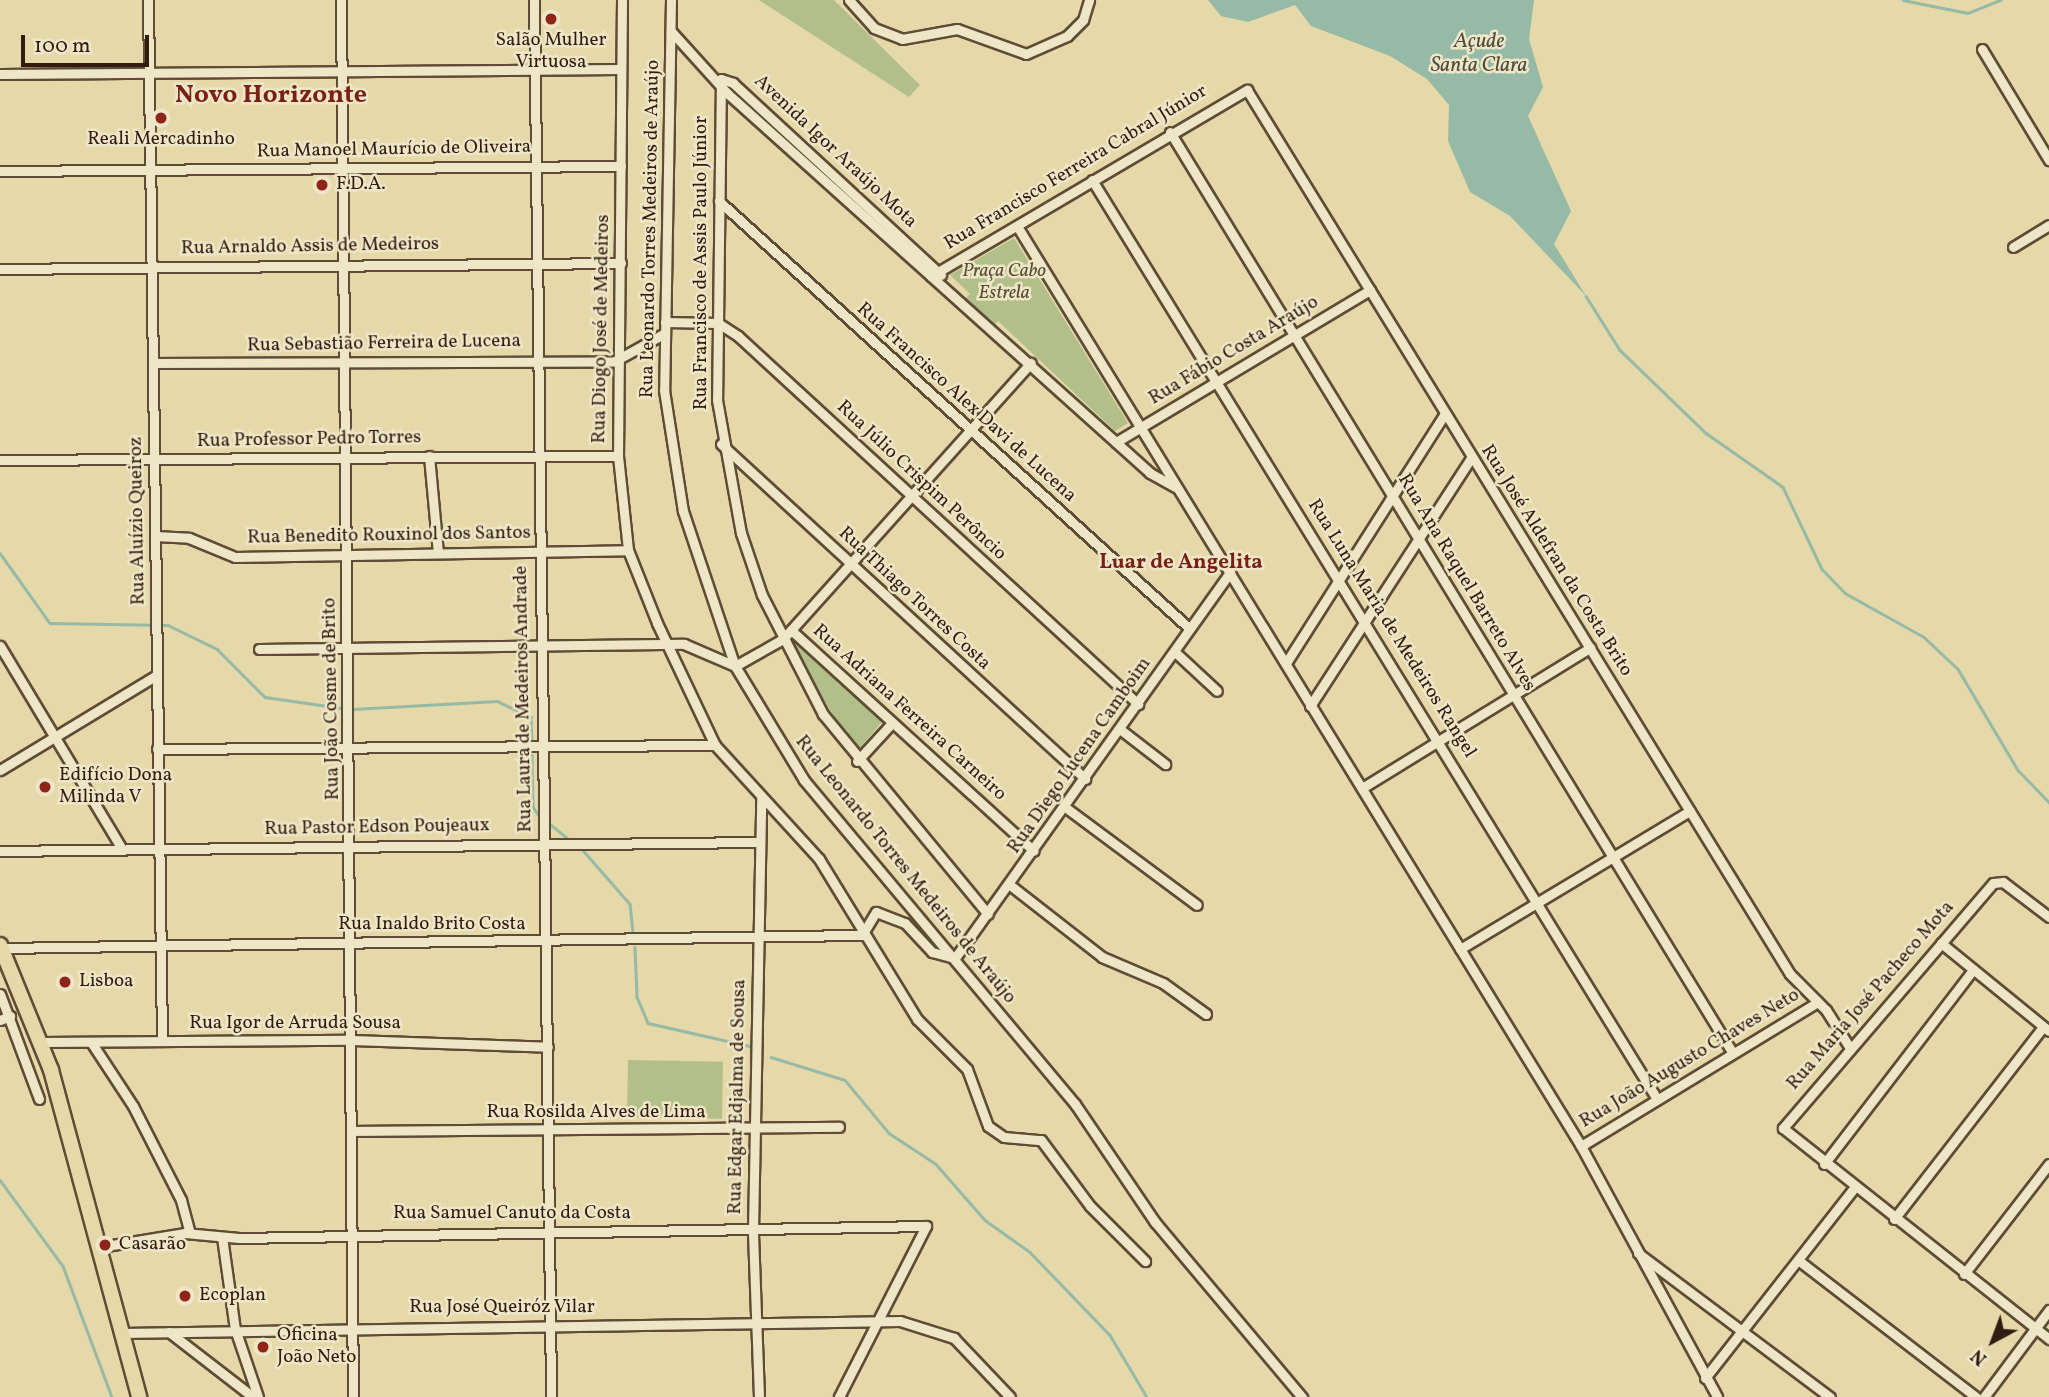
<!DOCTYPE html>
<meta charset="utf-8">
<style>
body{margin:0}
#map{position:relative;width:2049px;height:1397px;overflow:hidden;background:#e5d8a9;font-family:Vollkorn,serif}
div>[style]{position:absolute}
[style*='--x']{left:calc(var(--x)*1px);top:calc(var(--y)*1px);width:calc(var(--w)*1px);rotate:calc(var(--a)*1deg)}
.green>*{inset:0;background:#b3bf89;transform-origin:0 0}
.water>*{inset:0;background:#96baa5}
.stream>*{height:2.5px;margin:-1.25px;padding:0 1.25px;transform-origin:1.25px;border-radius:1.25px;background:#96baa5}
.roads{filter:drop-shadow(2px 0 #5e4c36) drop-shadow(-2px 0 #5e4c36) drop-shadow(0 2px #5e4c36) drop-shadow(0 -2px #5e4c36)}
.street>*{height:9px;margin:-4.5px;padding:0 4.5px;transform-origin:4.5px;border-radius:4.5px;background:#eee6c7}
.primary>*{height:14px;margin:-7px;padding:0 7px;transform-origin:7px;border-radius:7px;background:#e5d8a9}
.dots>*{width:19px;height:19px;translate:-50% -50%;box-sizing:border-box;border:4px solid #eee6c7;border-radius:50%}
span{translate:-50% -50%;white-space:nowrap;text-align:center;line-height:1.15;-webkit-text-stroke:5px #eee6c7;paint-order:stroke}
.poi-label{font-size:19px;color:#311d0f}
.left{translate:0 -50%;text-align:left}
.street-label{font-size:19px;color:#311d0f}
.park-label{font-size:19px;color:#584e34;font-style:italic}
.water-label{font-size:21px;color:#4f4c3c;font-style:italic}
.neighbourhood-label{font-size:21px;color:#7a1f14;font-weight:700}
.district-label{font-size:26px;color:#7a1f14;font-weight:700}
.north{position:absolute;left:1958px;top:1306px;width:70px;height:70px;-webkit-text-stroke:5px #eee6c7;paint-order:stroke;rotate:221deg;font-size:19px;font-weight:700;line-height:28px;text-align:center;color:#311d0f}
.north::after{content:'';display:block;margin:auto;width:24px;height:32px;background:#311d0f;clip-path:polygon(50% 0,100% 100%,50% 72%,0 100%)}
.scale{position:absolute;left:21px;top:35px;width:128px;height:32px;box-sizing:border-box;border:4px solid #311d0f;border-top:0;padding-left:9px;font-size:21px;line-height:24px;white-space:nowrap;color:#311d0f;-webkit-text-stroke:5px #eee6c7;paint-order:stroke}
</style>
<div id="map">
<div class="green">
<i style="clip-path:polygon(759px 0,834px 0,920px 85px,909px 97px)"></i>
<i style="clip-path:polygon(1014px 238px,1128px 423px,1115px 431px,998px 321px,994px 325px,965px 299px,970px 294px,950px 275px)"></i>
<i style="clip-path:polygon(792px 639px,882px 722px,857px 751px,809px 678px)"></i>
<i style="left:628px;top:1060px;width:95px;height:57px;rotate:1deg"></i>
</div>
<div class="water">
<i style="clip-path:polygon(1208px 0,1534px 0,1529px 39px,1543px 87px,1528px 116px,1571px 211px,1554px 244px,1586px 296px,1510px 216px,1470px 192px,1448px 141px,1449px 105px,1427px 79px,1390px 56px,1311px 26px,1295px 5px,1248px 22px,1221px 16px)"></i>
</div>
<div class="stream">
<i style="--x:1903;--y:0;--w:66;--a:11.3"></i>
<i style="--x:1968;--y:13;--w:35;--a:-22"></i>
<i style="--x:1586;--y:296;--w:64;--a:57.8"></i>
<i style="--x:1620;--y:350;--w:120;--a:44"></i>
<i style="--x:1706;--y:433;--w:94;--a:35"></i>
<i style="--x:1783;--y:487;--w:91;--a:64.6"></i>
<i style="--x:1822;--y:569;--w:33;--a:46"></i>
<i style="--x:1845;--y:593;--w:90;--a:29.1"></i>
<i style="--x:1924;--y:637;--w:47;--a:43.3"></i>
<i style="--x:1958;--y:669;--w:117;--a:59.3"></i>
<i style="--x:2018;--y:770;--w:45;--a:45.9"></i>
<i style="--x:0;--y:553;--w:86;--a:54.5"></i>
<i style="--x:50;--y:623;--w:118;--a:1"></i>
<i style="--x:168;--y:625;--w:55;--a:26.1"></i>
<i style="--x:217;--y:649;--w:68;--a:45"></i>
<i style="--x:265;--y:697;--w:77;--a:8.2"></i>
<i style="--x:353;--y:709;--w:144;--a:-3.2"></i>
<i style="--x:497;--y:701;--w:38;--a:25"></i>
<i style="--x:531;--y:717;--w:24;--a:88"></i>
<i style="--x:532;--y:755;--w:52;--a:88.9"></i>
<i style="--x:533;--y:807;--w:12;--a:55"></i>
<i style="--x:550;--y:824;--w:22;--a:39"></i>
<i style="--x:582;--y:849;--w:73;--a:48.9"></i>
<i style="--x:630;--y:904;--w:29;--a:84"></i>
<i style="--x:635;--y:947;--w:50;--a:87.7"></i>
<i style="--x:637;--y:997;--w:28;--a:67"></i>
<i style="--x:648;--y:1023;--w:105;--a:12.7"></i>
<i style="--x:771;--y:1057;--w:77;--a:17.3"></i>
<i style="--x:845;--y:1080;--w:69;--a:50.3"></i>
<i style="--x:889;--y:1133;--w:56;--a:33.4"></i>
<i style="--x:936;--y:1164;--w:74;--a:48.8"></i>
<i style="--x:985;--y:1220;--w:55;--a:35.4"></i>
<i style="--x:1030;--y:1252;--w:115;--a:46.1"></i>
<i style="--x:1110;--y:1335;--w:72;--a:59.2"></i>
<i style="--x:0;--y:1180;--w:107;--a:53.8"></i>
<i style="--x:63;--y:1266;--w:140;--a:69.5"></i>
</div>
<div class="roads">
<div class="street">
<i style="--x:148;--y:0;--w:1041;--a:89.23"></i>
<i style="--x:341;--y:0;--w:1397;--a:89.51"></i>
<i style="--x:534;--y:0;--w:1397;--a:89.3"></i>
<i style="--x:622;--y:0;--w:456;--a:90.5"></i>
<i style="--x:618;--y:456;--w:95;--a:83.9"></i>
<i style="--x:628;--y:550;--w:79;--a:68.3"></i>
<i style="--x:657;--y:623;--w:135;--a:64.6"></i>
<i style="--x:715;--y:745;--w:154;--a:47.6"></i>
<i style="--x:819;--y:859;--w:188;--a:58.5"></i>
<i style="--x:917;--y:1019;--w:71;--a:45"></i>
<i style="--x:967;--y:1069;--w:61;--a:69.8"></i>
<i style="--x:988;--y:1126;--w:19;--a:35"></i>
<i style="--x:1004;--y:1137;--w:37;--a:5"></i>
<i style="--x:1041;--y:1140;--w:82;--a:53.4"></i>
<i style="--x:1090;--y:1206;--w:78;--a:45"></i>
<i style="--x:671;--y:0;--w:390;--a:91"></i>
<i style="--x:664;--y:390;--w:122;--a:81.1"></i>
<i style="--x:683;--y:511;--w:163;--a:71.5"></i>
<i style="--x:735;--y:666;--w:133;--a:58.8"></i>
<i style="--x:804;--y:780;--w:422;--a:50.1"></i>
<i style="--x:1075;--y:1104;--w:143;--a:55.9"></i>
<i style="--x:1155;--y:1222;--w:229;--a:50"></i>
<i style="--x:849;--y:0;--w:38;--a:48"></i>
<i style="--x:874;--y:28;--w:30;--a:21"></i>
<i style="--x:902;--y:39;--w:56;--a:-10.3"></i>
<i style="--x:957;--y:29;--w:73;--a:19.9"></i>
<i style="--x:1026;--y:54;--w:45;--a:-23.7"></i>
<i style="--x:1067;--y:36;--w:23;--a:-45"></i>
<i style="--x:1083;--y:20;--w:21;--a:-73"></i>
<i style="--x:671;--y:31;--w:84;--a:47.9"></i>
<i style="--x:727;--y:93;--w:569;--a:41.93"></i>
<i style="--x:1150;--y:473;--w:29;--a:29"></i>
<i style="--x:1982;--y:49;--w:130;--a:58.9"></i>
<i style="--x:0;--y:74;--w:619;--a:-0.46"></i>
<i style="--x:721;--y:79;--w:321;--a:90.7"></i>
<i style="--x:717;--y:400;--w:135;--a:79.8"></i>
<i style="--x:741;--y:533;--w:65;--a:71.3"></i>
<i style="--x:762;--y:595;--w:134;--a:62.9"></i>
<i style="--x:823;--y:714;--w:259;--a:50.5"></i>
<i style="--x:721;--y:79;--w:13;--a:18"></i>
<i style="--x:733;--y:83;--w:283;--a:42.7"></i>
<i style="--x:1170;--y:132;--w:1078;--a:58.58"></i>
<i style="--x:0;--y:171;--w:621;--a:-0.46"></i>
<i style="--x:1092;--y:180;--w:1079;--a:58.42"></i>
<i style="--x:719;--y:201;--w:636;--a:42.26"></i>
<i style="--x:1017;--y:226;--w:1079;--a:58.49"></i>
<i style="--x:1581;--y:1146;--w:285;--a:61.5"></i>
<i style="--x:2013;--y:247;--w:42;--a:-31.4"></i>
<i style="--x:0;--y:269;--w:621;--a:-0.55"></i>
<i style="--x:931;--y:276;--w:367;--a:-30.5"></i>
<i style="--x:1247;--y:90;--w:1037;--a:58.44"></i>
<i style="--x:1790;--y:974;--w:51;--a:45"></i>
<i style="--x:1826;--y:1010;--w:45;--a:57.7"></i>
<i style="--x:665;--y:322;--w:53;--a:1.1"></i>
<i style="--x:718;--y:323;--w:24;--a:33"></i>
<i style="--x:738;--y:336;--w:544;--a:42.61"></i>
<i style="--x:154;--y:363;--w:461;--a:-0.2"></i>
<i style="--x:615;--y:361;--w:57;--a:-29.2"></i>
<i style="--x:1116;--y:442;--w:296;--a:-30.9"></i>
<i style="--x:721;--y:444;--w:495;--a:42.6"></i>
<i style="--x:429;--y:456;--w:97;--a:84.7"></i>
<i style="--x:0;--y:460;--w:618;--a:-0.37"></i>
<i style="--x:155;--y:536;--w:34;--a:3"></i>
<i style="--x:189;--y:538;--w:50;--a:22.4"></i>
<i style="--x:235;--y:557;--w:393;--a:-1"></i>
<i style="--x:791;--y:630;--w:328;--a:42.3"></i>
<i style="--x:0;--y:646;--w:237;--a:59"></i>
<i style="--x:259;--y:649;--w:425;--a:-0.7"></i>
<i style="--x:684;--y:644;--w:56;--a:23.3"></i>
<i style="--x:735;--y:666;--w:55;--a:-29.4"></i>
<i style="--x:783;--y:639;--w:371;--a:-48.1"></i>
<i style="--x:1175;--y:652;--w:57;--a:42.9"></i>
<i style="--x:1286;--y:663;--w:296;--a:-57.5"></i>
<i style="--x:1310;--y:706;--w:297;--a:-57"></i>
<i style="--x:1121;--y:730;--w:56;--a:37.7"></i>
<i style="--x:157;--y:749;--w:558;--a:-0.41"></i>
<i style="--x:857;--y:761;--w:52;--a:-47.4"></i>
<i style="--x:0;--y:770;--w:181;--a:-31.2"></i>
<i style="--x:1362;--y:788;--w:268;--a:-31.6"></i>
<i style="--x:1065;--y:807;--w:164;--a:36.6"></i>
<i style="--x:0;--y:851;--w:755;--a:-0.68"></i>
<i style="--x:1010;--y:885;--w:117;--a:38"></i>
<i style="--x:1102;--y:957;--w:66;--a:23.1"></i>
<i style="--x:1163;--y:983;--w:53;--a:35.8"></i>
<i style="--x:2049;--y:917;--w:58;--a:-142.7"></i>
<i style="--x:2003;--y:882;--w:10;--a:174"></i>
<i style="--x:1993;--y:883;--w:323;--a:130.6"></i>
<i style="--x:1783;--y:1128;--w:340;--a:38.4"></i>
<i style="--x:1941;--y:943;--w:139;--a:39.2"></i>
<i style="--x:1;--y:948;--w:861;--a:-0.87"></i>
<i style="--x:862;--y:935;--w:27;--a:-59"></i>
<i style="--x:876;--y:912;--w:31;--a:21"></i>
<i style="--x:905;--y:923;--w:40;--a:47"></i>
<i style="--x:932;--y:952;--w:24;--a:15"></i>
<i style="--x:955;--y:958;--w:474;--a:-54.5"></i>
<i style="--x:1460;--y:949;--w:268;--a:-31"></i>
<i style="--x:0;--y:994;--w:112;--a:69.6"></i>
<i style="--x:0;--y:1020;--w:11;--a:-22"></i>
<i style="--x:42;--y:1042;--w:310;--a:-0.4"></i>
<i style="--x:352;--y:1040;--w:196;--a:2"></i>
<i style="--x:91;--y:1042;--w:77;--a:56.7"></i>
<i style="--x:133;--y:1106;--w:106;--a:62.9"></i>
<i style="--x:181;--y:1200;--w:34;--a:75"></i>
<i style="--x:353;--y:1131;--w:486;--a:-0.5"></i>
<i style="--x:1581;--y:1146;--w:277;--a:-31.3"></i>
<i style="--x:1824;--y:1164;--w:245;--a:-52.5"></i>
<i style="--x:1894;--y:1219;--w:243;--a:-52.2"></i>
<i style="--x:222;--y:1237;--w:93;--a:82"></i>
<i style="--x:235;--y:1329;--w:72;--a:71.3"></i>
<i style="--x:100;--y:1247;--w:86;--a:-9.4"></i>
<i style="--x:185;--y:1233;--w:54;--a:5.3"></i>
<i style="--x:239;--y:1238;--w:687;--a:-1"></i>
<i style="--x:926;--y:1226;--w:192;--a:117"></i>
<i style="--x:1638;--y:1253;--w:240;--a:36.9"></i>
<i style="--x:1798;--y:1260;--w:225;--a:37.6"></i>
<i style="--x:1964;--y:1274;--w:139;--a:-52.3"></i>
<i style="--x:169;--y:1332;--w:106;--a:37.7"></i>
<i style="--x:122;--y:1333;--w:778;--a:-0.88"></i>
<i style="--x:900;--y:1321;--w:57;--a:17.5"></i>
<i style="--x:954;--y:1338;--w:81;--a:46.5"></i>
<i style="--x:1705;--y:1378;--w:241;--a:-51.9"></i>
<i style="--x:759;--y:1397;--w:167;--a:-92.1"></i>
<i style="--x:753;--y:1230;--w:432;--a:-88.9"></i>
<i style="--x:1984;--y:1397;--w:109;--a:-53.2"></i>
</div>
<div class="primary">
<i style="--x:0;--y:945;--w:135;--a:67.8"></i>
<i style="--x:51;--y:1070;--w:339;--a:74.9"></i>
</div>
</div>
<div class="dots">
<i style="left:551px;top:19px;background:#8f2418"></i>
<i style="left:161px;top:118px;background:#8f2418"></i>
<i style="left:322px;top:185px;background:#8f2418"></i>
<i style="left:45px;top:787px;background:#8f2418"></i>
<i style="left:65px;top:982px;background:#8f2418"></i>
<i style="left:105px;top:1245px;background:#8f2418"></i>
<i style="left:185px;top:1296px;background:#8f2418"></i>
<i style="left:263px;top:1347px;background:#8f2418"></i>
</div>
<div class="poi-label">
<span style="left:551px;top:52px">Salão Mulher<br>Virtuosa</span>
<span style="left:161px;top:140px">Reali Mercadinho</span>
<span class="left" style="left:336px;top:185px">F.D.A.</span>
<span class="left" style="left:59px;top:787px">Edifício Dona<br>Milinda V</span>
<span class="left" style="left:79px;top:982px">Lisboa</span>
<span class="left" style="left:119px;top:1245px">Casarão</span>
<span class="left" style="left:199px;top:1296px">Ecoplan</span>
<span class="left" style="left:277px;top:1347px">Oficina<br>João Neto</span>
</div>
<div class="street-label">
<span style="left:394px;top:150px;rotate:-1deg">Rua Manoel Maurício de Oliveira</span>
<span style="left:835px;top:152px;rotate:43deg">Avenida Igor Araújo Mota</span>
<span style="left:1076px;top:168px;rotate:-31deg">Rua Francisco Ferreira Cabral Júnior</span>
<span style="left:651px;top:229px;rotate:-89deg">Rua Leonardo Torres Medeiros de Araújo</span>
<span style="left:310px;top:247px;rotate:-1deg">Rua Arnaldo Assis de Medeiros</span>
<span style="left:702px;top:263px;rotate:-90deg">Rua Francisco de Assis Paulo Júnior</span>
<span style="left:602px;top:329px;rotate:-89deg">Rua Diogo José de Medeiros</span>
<span style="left:384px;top:344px;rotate:-1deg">Rua Sebastião Ferreira de Lucena</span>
<span style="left:1234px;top:351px;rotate:-31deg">Rua Fábio Costa Araújo</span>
<span style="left:966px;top:403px;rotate:42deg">Rua Francisco Alex Davi de Lucena</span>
<span style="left:309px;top:440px;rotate:-1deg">Rua Professor Pedro Torres</span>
<span style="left:921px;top:481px;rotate:43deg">Rua Júlio Crispim Perôncio</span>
<span style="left:138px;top:521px;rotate:-91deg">Rua Aluízio Queiroz</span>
<span style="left:389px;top:536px;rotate:-1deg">Rua Benedito Rouxinol dos Santos</span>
<span style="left:1556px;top:561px;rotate:58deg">Rua José Aldefran da Costa Brito</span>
<span style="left:1466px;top:583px;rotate:59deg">Rua Ana Raquel Barreto Alves</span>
<span style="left:914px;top:599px;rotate:43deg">Rua Thiago Torres Costa</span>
<span style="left:1391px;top:629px;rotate:58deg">Rua Luna Maria de Medeiros Rangel</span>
<span style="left:332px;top:699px;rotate:-91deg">Rua João Cosme de Brito</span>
<span style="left:524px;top:699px;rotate:-91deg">Rua Laura de Medeiros Andrade</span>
<span style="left:909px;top:713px;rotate:42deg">Rua Adriana Ferreira Carneiro</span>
<span style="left:1080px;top:756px;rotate:-55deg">Rua Diego Lucena Camboim</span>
<span style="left:377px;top:828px;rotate:-1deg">Rua Pastor Edson Poujeaux</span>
<span style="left:905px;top:870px;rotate:51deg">Rua Leonardo Torres Medeiros de Araújo</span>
<span style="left:432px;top:925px">Rua Inaldo Brito Costa</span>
<span style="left:1871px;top:996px;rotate:-49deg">Rua Maria José Pacheco Mota</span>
<span style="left:295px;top:1024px">Rua Igor de Arruda Sousa</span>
<span style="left:1690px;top:1059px;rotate:-31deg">Rua João Augusto Chaves Neto</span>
<span style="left:738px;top:1097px;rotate:-89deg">Rua Edgar Edjalma de Sousa</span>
<span style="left:596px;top:1113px">Rua Rosilda Alves de Lima</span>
<span style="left:512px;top:1214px">Rua Samuel Canuto da Costa</span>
<span style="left:502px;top:1308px">Rua José Queiróz Vilar</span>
</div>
<div class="park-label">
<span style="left:1004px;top:283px">Praça Cabo<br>Estrela</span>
</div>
<div class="water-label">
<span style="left:1479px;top:54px">Açude<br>Santa Clara</span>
</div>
<div class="neighbourhood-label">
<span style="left:1181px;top:563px">Luar de Angelita</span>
</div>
<div class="district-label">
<span style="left:271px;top:96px">Novo Horizonte</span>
</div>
<div class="north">N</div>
<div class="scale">100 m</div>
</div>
